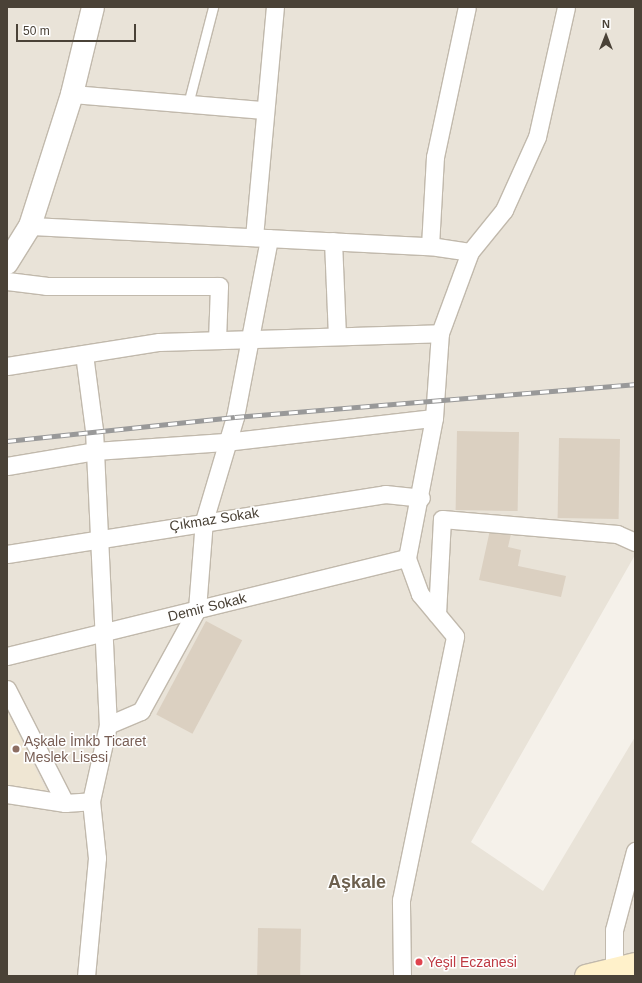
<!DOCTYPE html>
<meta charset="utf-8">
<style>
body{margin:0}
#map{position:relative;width:642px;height:983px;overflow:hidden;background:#f5f1ea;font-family:Arial,sans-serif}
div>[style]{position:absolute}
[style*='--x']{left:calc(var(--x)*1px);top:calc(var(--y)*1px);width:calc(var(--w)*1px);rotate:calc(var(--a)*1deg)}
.residential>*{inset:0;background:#e9e3d8}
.education>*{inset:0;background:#efe6d3}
.building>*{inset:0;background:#dbd0c1;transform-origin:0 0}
.roads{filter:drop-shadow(1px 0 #c1b9ac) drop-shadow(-1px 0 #c1b9ac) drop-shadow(0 1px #c1b9ac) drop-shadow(0 -1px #c1b9ac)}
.service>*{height:9px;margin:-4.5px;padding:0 4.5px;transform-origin:4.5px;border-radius:4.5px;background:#fff}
.minor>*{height:17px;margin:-8.5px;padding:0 8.5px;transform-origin:8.5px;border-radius:8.5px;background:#fff}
.tertiary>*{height:22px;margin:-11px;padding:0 11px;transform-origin:11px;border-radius:11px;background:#fff}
.secondary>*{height:22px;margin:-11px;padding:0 11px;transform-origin:11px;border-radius:11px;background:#fff1ca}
.rail>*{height:4.5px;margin-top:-2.25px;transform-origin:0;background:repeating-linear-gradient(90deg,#fff 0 9px,#999 0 18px);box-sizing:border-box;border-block:1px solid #999}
.dots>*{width:11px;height:11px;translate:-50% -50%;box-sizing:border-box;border:2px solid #fff;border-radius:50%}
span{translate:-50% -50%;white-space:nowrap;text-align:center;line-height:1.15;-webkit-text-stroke:3px #fff;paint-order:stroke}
.street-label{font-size:14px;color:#4a4237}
.education-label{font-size:14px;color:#785e54}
.left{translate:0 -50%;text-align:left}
.health-label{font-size:14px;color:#be3a42}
.district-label{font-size:18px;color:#6d604e;font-weight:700}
.frame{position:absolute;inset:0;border:8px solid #4a4237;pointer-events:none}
.north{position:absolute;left:586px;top:16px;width:40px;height:40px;-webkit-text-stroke:3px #fff;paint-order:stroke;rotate:0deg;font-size:11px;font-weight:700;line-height:16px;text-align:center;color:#4a4237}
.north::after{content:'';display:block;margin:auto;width:14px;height:18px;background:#4a4237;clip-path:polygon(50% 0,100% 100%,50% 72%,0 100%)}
.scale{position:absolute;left:16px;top:24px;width:120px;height:18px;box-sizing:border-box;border:2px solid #4a4237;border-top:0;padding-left:5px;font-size:12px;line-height:14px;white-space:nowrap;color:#4a4237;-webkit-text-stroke:3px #fff;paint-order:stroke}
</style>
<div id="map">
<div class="residential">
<i style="clip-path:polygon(7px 7px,635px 7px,635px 555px,471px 842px,543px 891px,635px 737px,635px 976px,7px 976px)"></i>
</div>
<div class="education">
<i style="clip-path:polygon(7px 711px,48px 794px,7px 786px)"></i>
</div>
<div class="building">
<i style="left:457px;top:431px;width:62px;height:79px;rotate:1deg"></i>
<i style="left:559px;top:438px;width:61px;height:80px;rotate:1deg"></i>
<i style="clip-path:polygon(490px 530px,511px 534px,508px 547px,521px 550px,518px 566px,566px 576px,561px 597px,479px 580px)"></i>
<i style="left:206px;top:621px;width:41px;height:106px;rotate:28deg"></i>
<i style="left:258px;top:928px;width:43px;height:48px;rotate:1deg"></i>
</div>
<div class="roads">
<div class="service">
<i style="--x:188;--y:104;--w:100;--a:-75.5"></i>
</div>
<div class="minor">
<i style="--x:72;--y:94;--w:193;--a:4.8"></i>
<i style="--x:30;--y:226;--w:400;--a:2.9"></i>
<i style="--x:430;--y:246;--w:89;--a:-86.8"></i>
<i style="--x:435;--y:157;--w:153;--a:-78"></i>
<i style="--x:254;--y:237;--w:231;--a:-84.8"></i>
<i style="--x:333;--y:241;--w:94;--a:87.6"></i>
<i style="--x:430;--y:246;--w:40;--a:8.5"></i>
<i style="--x:470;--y:252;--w:54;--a:-51"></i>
<i style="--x:504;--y:210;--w:80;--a:-65.7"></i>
<i style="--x:537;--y:137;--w:133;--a:-77.4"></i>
<i style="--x:7;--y:281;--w:39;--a:7"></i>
<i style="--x:46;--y:286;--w:173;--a:0"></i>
<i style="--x:219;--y:286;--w:54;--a:92.1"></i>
<i style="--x:84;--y:354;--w:77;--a:82.5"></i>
<i style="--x:94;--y:430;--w:295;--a:87.3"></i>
<i style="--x:108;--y:725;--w:78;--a:102.6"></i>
<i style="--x:91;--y:801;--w:57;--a:84"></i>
<i style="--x:97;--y:858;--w:119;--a:95.3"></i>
<i style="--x:7;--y:366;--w:154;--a:-9"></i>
<i style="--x:159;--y:342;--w:281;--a:-1.8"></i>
<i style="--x:7;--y:466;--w:89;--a:-9.7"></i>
<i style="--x:95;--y:451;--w:130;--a:-4"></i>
<i style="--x:225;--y:442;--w:210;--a:-6.6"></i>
<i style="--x:7;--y:554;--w:383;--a:-9"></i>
<i style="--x:385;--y:494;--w:36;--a:6"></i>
<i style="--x:437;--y:614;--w:95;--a:-87"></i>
<i style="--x:442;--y:519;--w:176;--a:4.9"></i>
<i style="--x:617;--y:534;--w:20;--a:24"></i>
<i style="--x:7;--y:656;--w:412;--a:-13.8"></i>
<i style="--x:7;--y:689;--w:128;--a:63"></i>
<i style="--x:65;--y:803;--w:26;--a:-4"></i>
<i style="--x:108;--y:725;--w:36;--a:-23"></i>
<i style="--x:141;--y:711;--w:116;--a:-61.2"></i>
<i style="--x:197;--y:609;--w:88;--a:-85.5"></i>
<i style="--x:204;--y:521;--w:109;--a:-73.4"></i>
<i style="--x:235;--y:417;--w:182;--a:-79.2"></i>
<i style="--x:7;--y:794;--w:59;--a:8.8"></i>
<i style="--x:402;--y:976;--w:76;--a:-90.8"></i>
<i style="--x:401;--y:900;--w:269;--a:-78.4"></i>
<i style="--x:455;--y:636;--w:55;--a:-129.8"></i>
<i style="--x:420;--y:594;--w:38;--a:-110"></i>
<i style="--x:407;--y:558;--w:143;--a:-79.1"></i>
<i style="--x:434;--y:418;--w:85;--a:-86"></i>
<i style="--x:440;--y:333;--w:86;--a:-69.7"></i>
<i style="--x:614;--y:976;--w:46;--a:-90"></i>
<i style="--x:614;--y:930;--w:82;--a:-75.1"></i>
</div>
<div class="tertiary">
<i style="--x:7;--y:263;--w:44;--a:-58.1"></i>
<i style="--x:30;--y:226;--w:139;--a:-72.3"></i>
<i style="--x:72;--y:94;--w:89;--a:-76.4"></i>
</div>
<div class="secondary">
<i style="--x:586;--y:976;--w:50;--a:-13.8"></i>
</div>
</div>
<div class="rail">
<i style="--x:7;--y:441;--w:229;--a:-6"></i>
<i style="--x:235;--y:417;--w:401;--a:-4.7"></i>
</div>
<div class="dots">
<i style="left:16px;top:749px;background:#8d6e63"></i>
<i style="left:419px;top:962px;background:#e0444e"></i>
</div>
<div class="street-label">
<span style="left:214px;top:519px;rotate:-9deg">Çıkmaz Sokak</span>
<span style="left:207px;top:607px;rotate:-14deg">Demir Sokak</span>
</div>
<div class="education-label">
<span class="left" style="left:24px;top:749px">Aşkale İmkb Ticaret<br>Meslek Lisesi</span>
</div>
<div class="health-label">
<span class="left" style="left:427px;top:962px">Yeşil Eczanesi</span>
</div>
<div class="district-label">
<span style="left:357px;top:882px">Aşkale</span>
</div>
<div class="frame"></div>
<div class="north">N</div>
<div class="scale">50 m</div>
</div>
